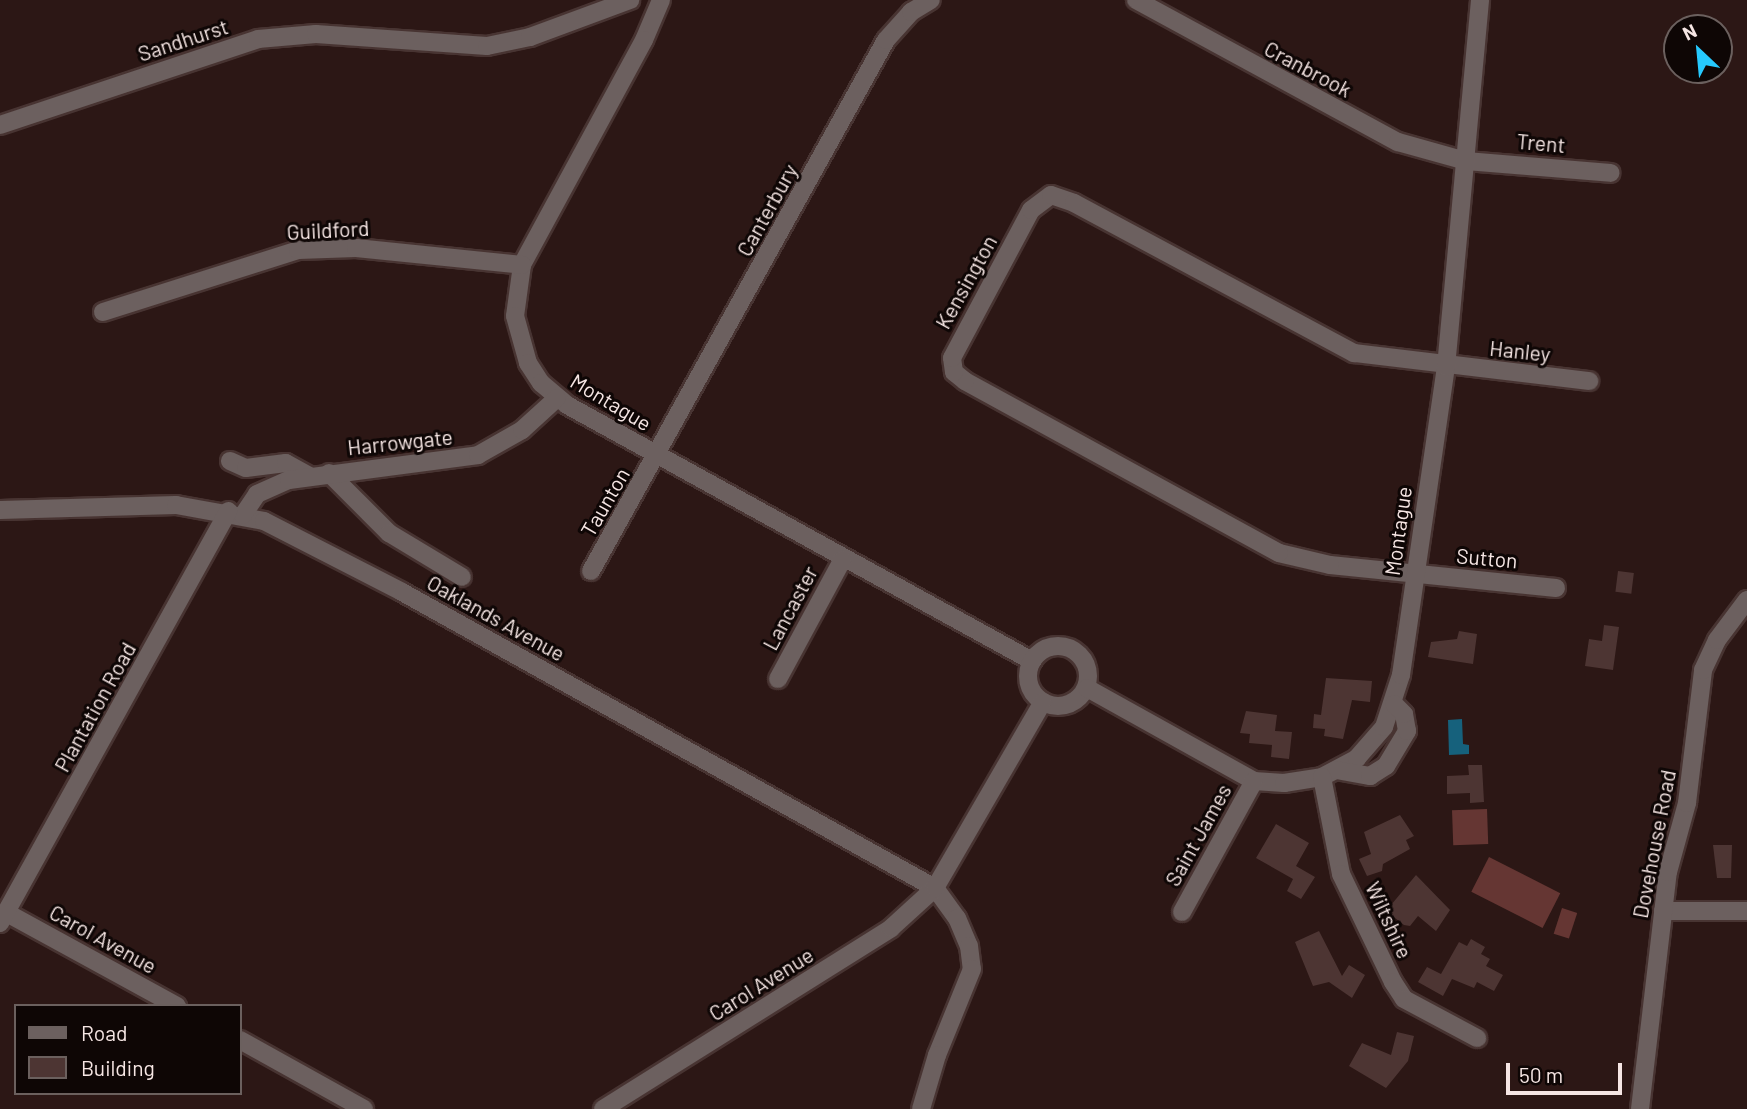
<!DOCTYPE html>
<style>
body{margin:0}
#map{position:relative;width:1747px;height:1109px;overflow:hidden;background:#2c1715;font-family:Barlow,sans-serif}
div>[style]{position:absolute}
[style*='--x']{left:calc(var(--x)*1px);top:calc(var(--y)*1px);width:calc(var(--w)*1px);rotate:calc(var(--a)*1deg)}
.green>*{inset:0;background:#653633;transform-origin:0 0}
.water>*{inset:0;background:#16617c}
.building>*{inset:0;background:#4d3533;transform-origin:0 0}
.roads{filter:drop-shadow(2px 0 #483432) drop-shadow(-2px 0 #483432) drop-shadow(0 2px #483432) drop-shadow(0 -2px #483432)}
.minor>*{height:18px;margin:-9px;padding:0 9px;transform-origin:9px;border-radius:9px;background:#6c605f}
.minor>.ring{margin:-9px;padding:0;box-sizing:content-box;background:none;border:18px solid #6c605f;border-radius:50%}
span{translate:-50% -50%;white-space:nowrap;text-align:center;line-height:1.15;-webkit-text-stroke:6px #0e0605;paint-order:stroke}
.street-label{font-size:21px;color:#f6e6e4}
.legend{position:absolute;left:14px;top:1004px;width:228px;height:91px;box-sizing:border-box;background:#0e0605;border:2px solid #6b605e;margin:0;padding:9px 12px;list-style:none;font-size:21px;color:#f6e6e4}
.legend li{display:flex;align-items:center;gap:14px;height:35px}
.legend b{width:35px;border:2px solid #6b605e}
.north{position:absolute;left:1663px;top:14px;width:70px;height:70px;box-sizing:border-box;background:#0e0605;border:2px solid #6b605e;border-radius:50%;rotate:334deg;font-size:19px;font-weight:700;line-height:28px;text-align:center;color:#f6e6e4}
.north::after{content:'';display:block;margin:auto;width:24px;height:32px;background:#26c9fe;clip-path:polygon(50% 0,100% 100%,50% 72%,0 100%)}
.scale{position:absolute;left:1506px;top:1063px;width:116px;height:32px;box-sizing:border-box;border:4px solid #f6e6e4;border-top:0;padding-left:9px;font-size:21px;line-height:24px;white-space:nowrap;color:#f6e6e4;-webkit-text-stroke:5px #0e0605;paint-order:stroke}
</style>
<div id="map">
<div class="green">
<i style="left:1487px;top:809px;width:35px;height:35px;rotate:88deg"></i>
<i style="left:1489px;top:857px;width:80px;height:39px;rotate:27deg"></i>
<i style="left:1562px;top:908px;width:16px;height:27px;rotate:18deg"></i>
</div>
<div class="water">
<i style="clip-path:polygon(1462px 719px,1463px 744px,1469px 745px,1469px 754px,1449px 755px,1448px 720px)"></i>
</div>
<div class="building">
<i style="left:1618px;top:571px;width:16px;height:21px;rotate:7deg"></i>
<i style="clip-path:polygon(1604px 625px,1619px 627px,1613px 670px,1585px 666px,1589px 639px,1602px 641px)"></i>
<i style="clip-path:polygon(1459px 631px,1477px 634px,1473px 664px,1428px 657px,1431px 642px,1457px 639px)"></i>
<i style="clip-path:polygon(1326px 678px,1372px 681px,1370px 702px,1352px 700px,1343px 739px,1324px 736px,1325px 729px,1313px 728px,1314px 714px,1321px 715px)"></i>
<i style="clip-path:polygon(1246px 711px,1277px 715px,1275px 731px,1292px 732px,1289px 759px,1271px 757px,1272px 745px,1249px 743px,1250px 734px,1240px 733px)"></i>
<i style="clip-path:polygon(1468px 765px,1482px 765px,1484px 802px,1470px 803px,1470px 793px,1447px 794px,1447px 776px,1469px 775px)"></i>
<i style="clip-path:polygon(1400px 815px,1414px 836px,1406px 840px,1410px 849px,1383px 864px,1382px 871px,1367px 876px,1359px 859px,1371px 854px,1364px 832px)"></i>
<i style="clip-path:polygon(1276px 824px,1309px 843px,1296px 866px,1315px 877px,1301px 899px,1287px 891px,1293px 879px,1256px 858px)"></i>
<i style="clip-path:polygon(1713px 845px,1732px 845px,1731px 878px,1717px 878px)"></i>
<i style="clip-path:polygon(1416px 875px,1450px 910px,1436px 931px,1418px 916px,1410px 926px,1404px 925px,1386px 911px)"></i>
<i style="clip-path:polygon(1319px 931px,1342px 976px,1349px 965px,1365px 975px,1352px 998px,1329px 982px,1313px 986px,1295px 942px)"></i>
<i style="clip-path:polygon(1471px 939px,1485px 947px,1481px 954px,1490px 959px,1486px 966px,1503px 975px,1494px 991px,1477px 982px,1474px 988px,1452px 979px,1443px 996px,1418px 982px,1427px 967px,1441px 974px,1459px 942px,1467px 946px)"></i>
<i style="clip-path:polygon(1397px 1032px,1414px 1036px,1408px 1061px,1386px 1088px,1349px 1066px,1362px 1043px,1391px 1055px)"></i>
</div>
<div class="roads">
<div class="minor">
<i style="--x:661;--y:0;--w:43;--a:113"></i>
<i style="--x:644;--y:40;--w:256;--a:118.5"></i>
<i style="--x:522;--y:265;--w:51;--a:97.8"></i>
<i style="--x:515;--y:316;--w:49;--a:74.5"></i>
<i style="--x:528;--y:363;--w:24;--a:57"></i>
<i style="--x:541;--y:383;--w:34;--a:40"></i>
<i style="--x:567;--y:405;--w:531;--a:28.83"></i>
<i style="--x:1136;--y:0;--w:298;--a:28.5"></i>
<i style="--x:1398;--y:142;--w:71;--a:15.6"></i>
<i style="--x:1466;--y:161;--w:145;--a:4.7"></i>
<i style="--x:0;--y:125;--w:272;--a:-18.4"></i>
<i style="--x:258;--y:39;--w:58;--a:-4.9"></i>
<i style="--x:316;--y:34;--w:171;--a:4"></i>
<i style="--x:487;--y:46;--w:44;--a:-11.8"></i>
<i style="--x:530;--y:37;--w:107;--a:-20.3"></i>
<i style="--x:103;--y:312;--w:205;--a:-17.6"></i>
<i style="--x:298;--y:250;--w:58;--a:-2"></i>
<i style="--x:356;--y:248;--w:167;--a:5.8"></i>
<i style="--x:230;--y:461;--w:17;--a:24"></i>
<i style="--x:246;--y:468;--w:40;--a:-7.1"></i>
<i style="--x:286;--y:463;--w:26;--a:29"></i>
<i style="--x:329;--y:473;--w:85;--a:45"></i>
<i style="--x:389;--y:533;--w:85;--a:31.1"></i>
<i style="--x:0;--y:510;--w:176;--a:-1.6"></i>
<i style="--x:176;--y:505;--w:89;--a:10.3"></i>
<i style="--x:264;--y:521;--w:155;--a:27.2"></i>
<i style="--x:402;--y:592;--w:610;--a:29.05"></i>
<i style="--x:935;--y:888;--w:37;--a:54"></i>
<i style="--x:957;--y:918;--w:30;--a:67"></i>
<i style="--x:969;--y:946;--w:23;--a:83"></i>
<i style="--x:972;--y:969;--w:93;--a:112.1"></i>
<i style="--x:937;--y:1055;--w:56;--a:106.5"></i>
<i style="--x:243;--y:515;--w:25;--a:-56"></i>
<i style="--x:257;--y:494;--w:35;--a:-24"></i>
<i style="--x:289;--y:480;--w:191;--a:-7.5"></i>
<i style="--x:478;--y:455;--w:51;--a:-29.6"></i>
<i style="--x:522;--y:430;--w:47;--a:-42.4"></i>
<i style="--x:591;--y:571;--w:607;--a:-60.95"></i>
<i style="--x:886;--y:40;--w:38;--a:-48"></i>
<i style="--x:911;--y:12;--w:23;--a:-31"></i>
<i style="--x:1556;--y:588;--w:227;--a:-174.2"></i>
<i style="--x:1330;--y:565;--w:52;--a:-166.8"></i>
<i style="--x:1279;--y:553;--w:358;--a:-151.3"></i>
<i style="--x:965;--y:381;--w:14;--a:-141"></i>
<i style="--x:954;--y:372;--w:14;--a:-98"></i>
<i style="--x:952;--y:358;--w:168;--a:-61.9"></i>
<i style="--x:1031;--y:210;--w:25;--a:-37"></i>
<i style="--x:1051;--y:195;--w:24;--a:19"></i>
<i style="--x:1074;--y:203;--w:318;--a:28.2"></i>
<i style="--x:1354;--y:353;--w:237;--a:6.8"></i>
<i class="ring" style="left:1028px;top:646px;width:42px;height:42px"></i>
<i style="--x:778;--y:679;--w:136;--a:-61.6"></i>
<i style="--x:1087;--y:688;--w:191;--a:29.1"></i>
<i style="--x:1254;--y:781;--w:30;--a:4"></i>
<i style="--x:1284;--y:783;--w:38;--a:-9"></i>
<i style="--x:1322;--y:777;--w:40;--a:-28"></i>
<i style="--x:1357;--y:758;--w:41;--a:-48.9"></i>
<i style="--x:1384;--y:727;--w:55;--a:-71.9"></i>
<i style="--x:1401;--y:675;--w:311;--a:-81.7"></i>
<i style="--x:1446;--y:367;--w:369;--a:-84.7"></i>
<i style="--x:1336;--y:770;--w:35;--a:10"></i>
<i style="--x:1370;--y:776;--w:19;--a:-32"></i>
<i style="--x:1386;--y:766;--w:41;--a:-59"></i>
<i style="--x:1407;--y:731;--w:17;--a:-100"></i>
<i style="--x:1404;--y:714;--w:14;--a:-135"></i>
<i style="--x:1322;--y:777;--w:99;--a:78.9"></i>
<i style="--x:1341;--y:874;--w:120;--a:64.3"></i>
<i style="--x:1393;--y:982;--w:20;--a:57"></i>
<i style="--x:1404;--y:999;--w:83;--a:28.1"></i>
<i style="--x:1663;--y:911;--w:84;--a:0"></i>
<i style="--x:1182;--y:912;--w:149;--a:-61.2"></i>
<i style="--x:7;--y:913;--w:194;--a:28.7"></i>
<i style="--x:0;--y:923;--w:471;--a:-61"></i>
<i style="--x:240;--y:1040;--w:142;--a:29.1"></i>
<i style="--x:603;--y:1109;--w:340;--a:-32.1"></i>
<i style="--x:891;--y:928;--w:59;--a:-42.3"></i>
<i style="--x:935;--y:888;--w:215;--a:-59.9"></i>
<i style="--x:1640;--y:1109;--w:239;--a:-83.3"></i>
<i style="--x:1668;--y:872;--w:72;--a:-74.6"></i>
<i style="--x:1687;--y:803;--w:134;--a:-83.1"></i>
<i style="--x:1703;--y:670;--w:33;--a:-65"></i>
<i style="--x:1717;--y:640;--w:50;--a:-53.1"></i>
</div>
</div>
<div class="street-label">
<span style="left:183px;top:40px;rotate:-18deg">Sandhurst</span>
<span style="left:1308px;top:69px;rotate:28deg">Cranbrook</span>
<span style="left:1541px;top:143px;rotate:5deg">Trent</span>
<span style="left:767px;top:210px;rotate:-61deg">Canterbury</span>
<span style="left:328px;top:230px;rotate:-3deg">Guildford</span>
<span style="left:966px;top:282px;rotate:-61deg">Kensington</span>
<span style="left:1520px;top:351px;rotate:6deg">Hanley</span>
<span style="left:611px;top:402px;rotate:31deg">Montague</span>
<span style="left:400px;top:442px;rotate:-6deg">Harrowgate</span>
<span style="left:605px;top:502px;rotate:-60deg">Taunton</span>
<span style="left:1398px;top:531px;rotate:-82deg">Montague</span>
<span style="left:1487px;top:558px;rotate:5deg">Sutton</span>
<span style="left:790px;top:608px;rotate:-62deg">Lancaster</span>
<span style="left:496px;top:618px;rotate:29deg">Oaklands Avenue</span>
<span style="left:95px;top:707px;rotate:-61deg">Plantation Road</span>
<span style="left:1198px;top:835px;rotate:-61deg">Saint James</span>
<span style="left:1654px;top:844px;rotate:-79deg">Dovehouse Road</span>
<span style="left:1389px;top:920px;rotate:65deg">Wiltshire</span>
<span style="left:103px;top:939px;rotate:29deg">Carol Avenue</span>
<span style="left:761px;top:984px;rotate:-32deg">Carol Avenue</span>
</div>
<ul class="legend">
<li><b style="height:9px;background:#6c605f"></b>Road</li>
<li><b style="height:19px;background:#4d3533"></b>Building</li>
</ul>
<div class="north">N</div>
<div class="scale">50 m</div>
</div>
